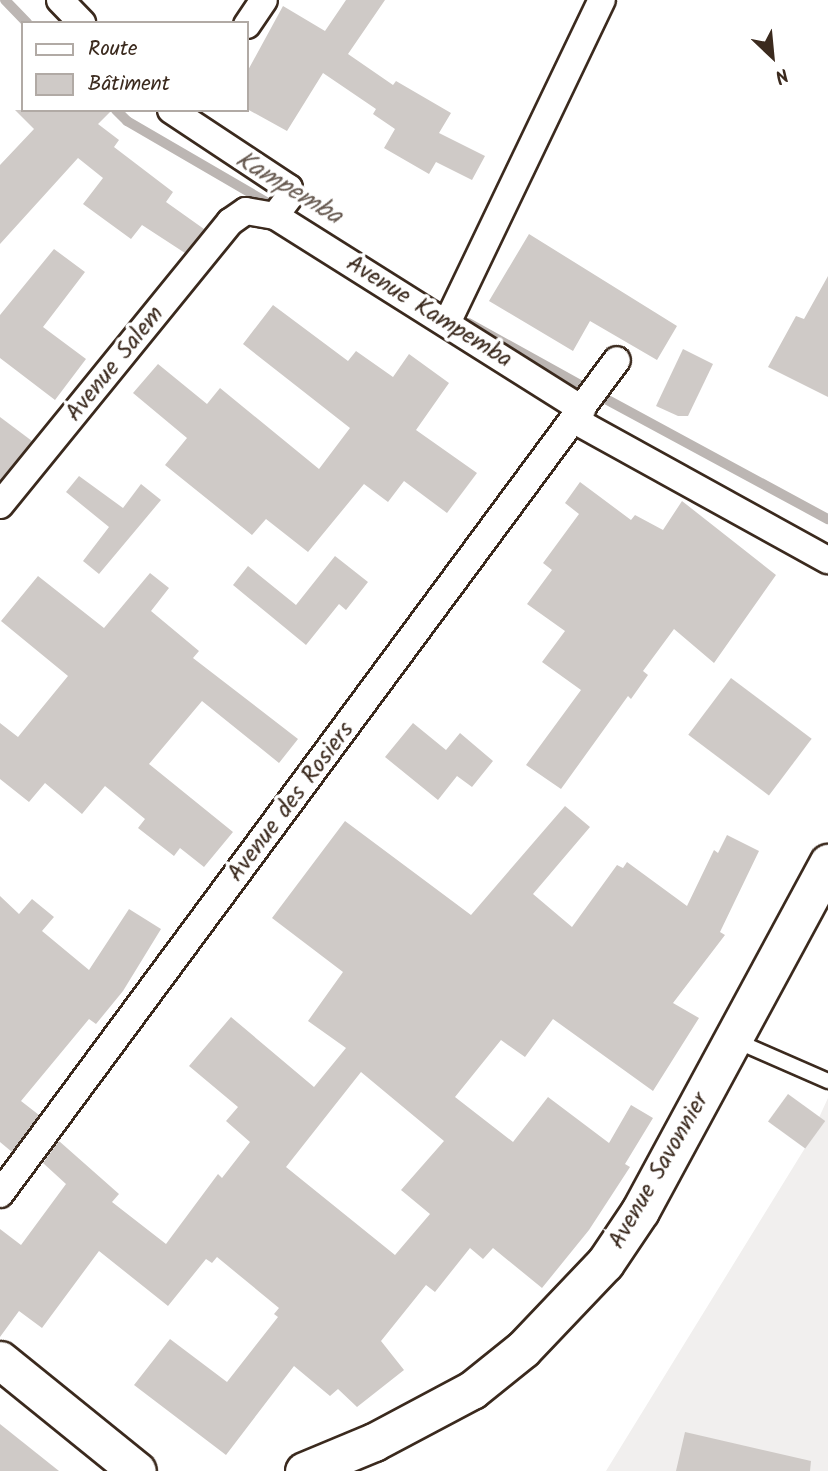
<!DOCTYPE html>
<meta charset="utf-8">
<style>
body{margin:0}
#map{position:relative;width:828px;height:1471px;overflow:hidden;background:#fff;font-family:Kalam,sans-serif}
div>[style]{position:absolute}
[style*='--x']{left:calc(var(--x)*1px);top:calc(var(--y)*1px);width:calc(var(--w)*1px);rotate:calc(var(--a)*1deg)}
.built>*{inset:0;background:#f1efee}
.stream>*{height:10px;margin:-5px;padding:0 5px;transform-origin:5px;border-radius:5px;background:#bcb6b3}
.building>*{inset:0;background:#cfcac7;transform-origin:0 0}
.roads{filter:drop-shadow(2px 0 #3b2a1e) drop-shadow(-2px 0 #3b2a1e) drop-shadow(0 2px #3b2a1e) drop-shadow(0 -2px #3b2a1e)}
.lane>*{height:14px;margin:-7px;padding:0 7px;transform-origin:7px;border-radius:7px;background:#fff}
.street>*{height:26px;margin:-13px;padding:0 13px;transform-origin:13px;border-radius:13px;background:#fff}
.secondary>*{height:37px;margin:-18.5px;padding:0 18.5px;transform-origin:18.5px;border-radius:18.5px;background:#fff}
span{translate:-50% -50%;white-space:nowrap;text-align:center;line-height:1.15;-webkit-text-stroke:7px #fff;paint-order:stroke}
.street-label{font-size:24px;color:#3b2a1e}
.water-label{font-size:26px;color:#685b52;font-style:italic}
.legend{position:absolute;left:21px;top:21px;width:228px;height:91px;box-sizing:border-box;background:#fff;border:2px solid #b1aaa5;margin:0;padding:9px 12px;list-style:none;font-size:21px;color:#3b2a1e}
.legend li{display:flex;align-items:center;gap:14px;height:35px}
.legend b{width:35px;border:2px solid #b1aaa5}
.north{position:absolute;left:737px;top:21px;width:70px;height:70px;-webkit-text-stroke:5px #fff;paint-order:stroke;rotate:154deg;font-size:19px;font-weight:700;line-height:28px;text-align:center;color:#3b2a1e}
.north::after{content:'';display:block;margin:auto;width:24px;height:32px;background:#3b2a1e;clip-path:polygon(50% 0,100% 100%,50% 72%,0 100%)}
</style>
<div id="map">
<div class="built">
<i style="clip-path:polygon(828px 1098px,828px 1471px,606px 1471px,805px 1148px)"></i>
</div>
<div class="stream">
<i style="--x:5;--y:0;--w:32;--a:46"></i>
<i style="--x:116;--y:110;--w:16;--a:45"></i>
<i style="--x:127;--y:121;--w:171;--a:30.2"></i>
<i style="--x:468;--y:323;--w:132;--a:28.9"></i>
<i style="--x:602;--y:397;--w:257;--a:28.4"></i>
</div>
<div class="building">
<i style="clip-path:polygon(346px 0,385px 0,348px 54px,393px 85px,396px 81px,451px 113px,439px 133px,485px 156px,472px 180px,436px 162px,429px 174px,384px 148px,395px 129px,373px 114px,376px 109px,323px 73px,287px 131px,247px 109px,247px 72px,283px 6px,325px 31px)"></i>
<i style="clip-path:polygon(15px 110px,112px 110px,98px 124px,119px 140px,114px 147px,173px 192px,166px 202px,204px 229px,185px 253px,142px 225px,131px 239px,83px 204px,103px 178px,78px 158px,0 244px,0 165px,34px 129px)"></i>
<i style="clip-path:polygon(529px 234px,677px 326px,657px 360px,590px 321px,573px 351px,489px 301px)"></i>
<i style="clip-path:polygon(54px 249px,85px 272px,43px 327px,86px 359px,55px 400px,0 358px,0 315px)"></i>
<i style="clip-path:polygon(828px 276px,828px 397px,768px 367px,796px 316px,804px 319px)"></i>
<i style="clip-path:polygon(273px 305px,348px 361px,356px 351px,393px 377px,409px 354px,449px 383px,416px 430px,477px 473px,447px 513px,404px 481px,388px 502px,364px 484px,308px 552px,266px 519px,252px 535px,165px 465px,187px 438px,133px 393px,158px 364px,207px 404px,220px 388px,319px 469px,350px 428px,243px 344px)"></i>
<i style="clip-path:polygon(683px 349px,713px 364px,688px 416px,678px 416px,656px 406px)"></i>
<i style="clip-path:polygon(0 417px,32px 441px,0 480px)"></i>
<i style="clip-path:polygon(79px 476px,123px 508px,141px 484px,161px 500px,99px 574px,83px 561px,109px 527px,66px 492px)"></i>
<i style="clip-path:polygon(580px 482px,631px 520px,635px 515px,663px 530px,682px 501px,776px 575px,714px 663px,674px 629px,643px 671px,648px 675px,631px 699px,628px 696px,561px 789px,526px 765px,581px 690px,542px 662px,565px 631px,527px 604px,552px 570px,543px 563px,579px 514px,565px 503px)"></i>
<i style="clip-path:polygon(335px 556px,368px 582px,346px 610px,339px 604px,306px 645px,233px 585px,248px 566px,296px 605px)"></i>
<i style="clip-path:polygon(150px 573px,169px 588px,151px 611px,199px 651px,193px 658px,298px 739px,279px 763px,202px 701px,149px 764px,233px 832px,204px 867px,180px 848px,174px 856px,138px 828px,145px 819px,105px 786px,82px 814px,45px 783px,29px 802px,0 779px,0 723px,18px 737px,68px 676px,1px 621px,38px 576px,104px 628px)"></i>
<i style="left:731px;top:678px;width:101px;height:71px;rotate:37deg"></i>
<i style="clip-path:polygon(413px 723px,446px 750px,460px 733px,493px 761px,472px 787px,457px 776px,438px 800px,385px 757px)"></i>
<i style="clip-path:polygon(evenodd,565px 806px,590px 827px,533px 894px,572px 927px,617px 865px,623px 868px,627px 862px,687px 906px,714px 850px,718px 853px,727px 835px,759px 851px,720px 932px,725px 935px,673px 1003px,699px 1018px,653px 1091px,553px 1019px,525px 1057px,501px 1040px,455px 1097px,513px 1142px,548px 1097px,609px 1143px,631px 1105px,653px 1118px,625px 1164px,630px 1167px,589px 1230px,542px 1288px,493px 1248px,483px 1259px,470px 1248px,435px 1292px,426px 1285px,381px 1341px,404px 1370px,357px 1407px,338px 1389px,330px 1396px,294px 1366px,226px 1455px,134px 1385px,170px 1339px,227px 1382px,278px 1317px,274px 1314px,279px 1308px,217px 1257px,212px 1263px,206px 1259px,168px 1306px,99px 1251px,42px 1328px,19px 1311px,0 1337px,0 1229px,21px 1245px,66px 1184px,43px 1163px,59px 1141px,119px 1194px,112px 1202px,166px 1244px,218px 1174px,222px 1178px,250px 1142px,226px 1121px,238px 1107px,189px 1066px,231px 1017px,314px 1087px,346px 1048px,308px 1021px,343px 972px,272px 918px,345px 821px,471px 915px,565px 806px,361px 1072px,444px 1141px,401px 1190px,430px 1214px,395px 1255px,286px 1167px,361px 1072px)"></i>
<i style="clip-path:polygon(0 896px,19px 914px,32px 899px,54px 917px,42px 931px,89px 970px,129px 909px,161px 929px,123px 991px,96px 1024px,89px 1019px,21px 1101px,39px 1115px,12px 1152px,0 1142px)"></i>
<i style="left:788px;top:1094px;width:46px;height:34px;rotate:36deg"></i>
<i style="clip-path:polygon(0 1424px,59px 1471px,0 1471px)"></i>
<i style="clip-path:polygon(685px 1432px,811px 1461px,810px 1471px,676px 1471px)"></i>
</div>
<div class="roads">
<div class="lane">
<i style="--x:734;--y:1040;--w:103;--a:23.6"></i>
</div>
<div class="street">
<i style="--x:60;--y:0;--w:32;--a:46"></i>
<i style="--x:247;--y:25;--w:30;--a:-56"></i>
<i style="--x:171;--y:110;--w:141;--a:33.5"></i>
<i style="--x:289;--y:188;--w:8;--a:83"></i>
<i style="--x:290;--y:196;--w:25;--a:127"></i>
<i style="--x:448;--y:321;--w:356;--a:-64.4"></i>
<i style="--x:574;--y:420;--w:290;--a:28.9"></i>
<i style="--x:0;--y:505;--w:365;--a:-50.9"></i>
<i style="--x:230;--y:222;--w:19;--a:-35"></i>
<i style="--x:246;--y:211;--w:29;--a:10"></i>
<i style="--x:275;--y:216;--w:363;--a:32.2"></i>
<i style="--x:0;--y:1194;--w:1037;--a:-53.51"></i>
</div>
<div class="secondary">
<i style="--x:0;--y:1360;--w:176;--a:39"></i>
<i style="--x:304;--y:1471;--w:76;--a:-22.5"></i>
<i style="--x:374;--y:1442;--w:111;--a:-28"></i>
<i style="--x:472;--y:1390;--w:65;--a:-38.8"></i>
<i style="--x:523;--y:1349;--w:119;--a:-46.4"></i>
<i style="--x:605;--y:1263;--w:63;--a:-56.1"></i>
<i style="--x:640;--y:1211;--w:396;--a:-61.6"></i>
</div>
</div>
<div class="street-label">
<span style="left:429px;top:312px;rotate:32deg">Avenue Kampemba</span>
<span style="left:115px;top:364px;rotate:-51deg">Avenue Salem</span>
<span style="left:291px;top:802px;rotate:-53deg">Avenue des Rosiers</span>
<span style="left:659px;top:1171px;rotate:-60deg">Avenue Savonnier</span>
</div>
<div class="water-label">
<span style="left:288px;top:189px;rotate:31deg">Kampemba</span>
</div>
<ul class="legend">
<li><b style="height:9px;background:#fff"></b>Route</li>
<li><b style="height:19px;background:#cfcac7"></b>Bâtiment</li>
</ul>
<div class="north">N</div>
</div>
